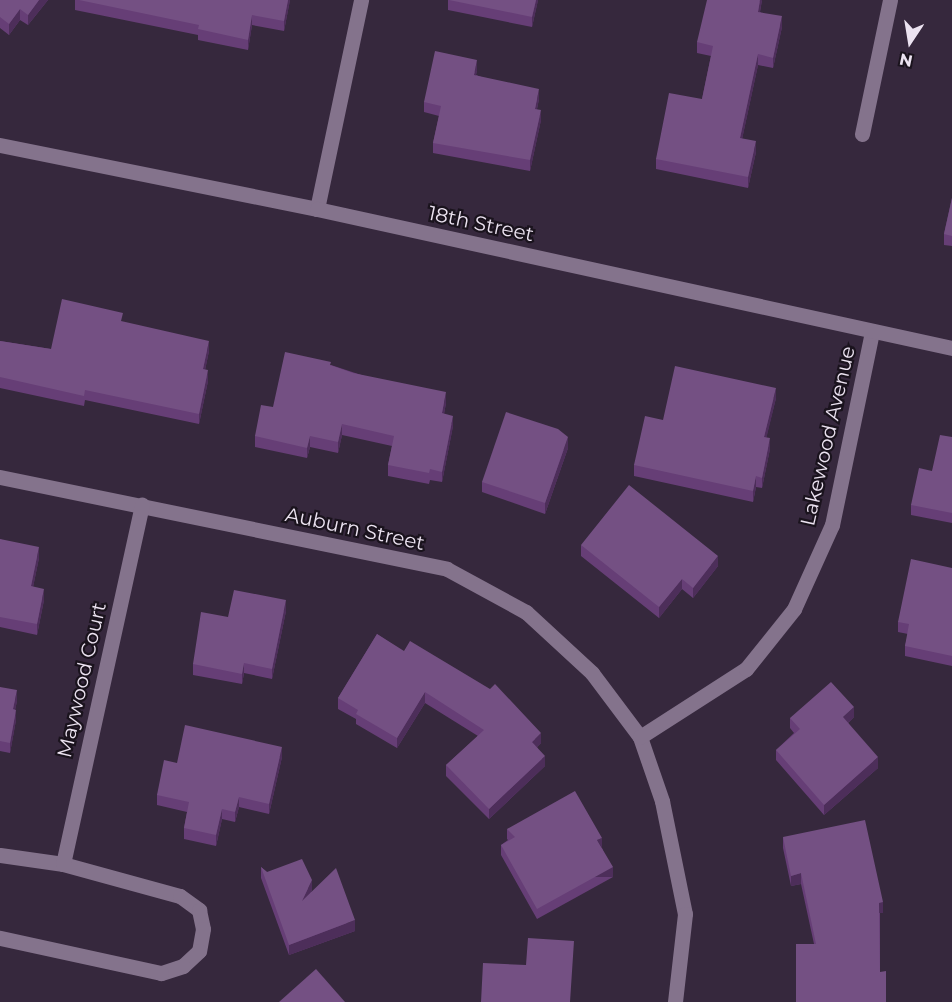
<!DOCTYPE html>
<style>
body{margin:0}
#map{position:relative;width:952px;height:1002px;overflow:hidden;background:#36283d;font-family:Montserrat,sans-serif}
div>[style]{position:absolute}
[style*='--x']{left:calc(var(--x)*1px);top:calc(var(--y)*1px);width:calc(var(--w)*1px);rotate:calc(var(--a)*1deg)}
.street>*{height:15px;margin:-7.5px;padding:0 7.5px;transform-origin:7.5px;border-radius:7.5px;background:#84738c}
.secondary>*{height:15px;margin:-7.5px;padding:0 7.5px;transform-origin:7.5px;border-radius:7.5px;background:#84738c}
.wall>*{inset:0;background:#663e76}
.shaded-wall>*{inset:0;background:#4d2e5a;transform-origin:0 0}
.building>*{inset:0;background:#745083}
span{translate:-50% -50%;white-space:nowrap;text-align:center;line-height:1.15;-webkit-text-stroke:4.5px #1a131d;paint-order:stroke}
.street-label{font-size:20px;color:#ece3f1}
.north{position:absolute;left:880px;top:12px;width:60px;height:60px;-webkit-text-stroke:4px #1a131d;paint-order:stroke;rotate:192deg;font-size:16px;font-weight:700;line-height:24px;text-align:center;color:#ece3f1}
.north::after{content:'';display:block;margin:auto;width:21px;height:27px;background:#ece3f1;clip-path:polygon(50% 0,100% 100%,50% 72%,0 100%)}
</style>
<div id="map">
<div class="street">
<i style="--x:862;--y:134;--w:137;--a:-78.2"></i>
<i style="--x:317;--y:209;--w:214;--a:-78.1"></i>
<i style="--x:0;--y:477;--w:456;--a:11.6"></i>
<i style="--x:447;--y:569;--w:90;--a:28.6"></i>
<i style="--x:526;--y:612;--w:90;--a:42.7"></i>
<i style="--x:592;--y:673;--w:80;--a:53.1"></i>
<i style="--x:640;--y:737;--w:68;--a:71"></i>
<i style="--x:662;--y:801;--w:115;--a:78.5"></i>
<i style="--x:685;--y:914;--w:89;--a:96.5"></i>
<i style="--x:640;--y:737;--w:126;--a:-32.7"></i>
<i style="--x:746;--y:669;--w:77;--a:-51.3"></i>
<i style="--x:794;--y:609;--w:92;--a:-65.7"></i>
<i style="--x:832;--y:525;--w:198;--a:-78.3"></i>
<i style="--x:0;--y:855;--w:64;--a:8.1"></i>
<i style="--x:63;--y:864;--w:121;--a:15.3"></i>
<i style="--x:180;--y:896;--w:24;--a:36"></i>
<i style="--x:199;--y:910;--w:19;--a:78"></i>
<i style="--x:203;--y:929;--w:22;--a:100"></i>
<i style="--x:199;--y:951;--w:22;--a:137"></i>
<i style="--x:183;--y:966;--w:23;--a:162"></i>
<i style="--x:161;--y:973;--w:165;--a:-167.7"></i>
<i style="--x:63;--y:864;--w:368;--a:-77.6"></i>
</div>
<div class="secondary">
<i style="--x:0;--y:145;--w:323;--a:11.4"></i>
<i style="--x:317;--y:209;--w:650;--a:12.35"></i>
</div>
<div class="wall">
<i style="clip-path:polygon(0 0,48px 0,28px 25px,20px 20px,9px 35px,0 28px)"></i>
<i style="clip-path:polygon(75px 0,290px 0,284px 31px,252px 25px,248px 50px,198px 40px,198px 35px,75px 10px)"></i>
<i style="clip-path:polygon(448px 0,538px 0,532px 27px,448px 10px)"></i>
<i style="clip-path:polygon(762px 0,760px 12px,782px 27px,773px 68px,758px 65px,742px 139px,756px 152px,748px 188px,656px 169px,656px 159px,702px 99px,711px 56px,697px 53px,697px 42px)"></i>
<i style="clip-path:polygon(477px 70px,476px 75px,539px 99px,537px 109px,541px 120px,530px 171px,433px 153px,433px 143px,439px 116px,424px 112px,424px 102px)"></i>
<i style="clip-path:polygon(952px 198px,952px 246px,944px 245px,944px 234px)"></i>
<i style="clip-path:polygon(123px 322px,209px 351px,205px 370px,208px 381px,199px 424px,85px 400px,84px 406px,0 388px,0 341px,51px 349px)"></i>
<i style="clip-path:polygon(331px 365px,446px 403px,444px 414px,453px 426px,442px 482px,430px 480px,429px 484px,388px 476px,388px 465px,392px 446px,342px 435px,338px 453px,310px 447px,307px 458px,255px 447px,255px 436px,273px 407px)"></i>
<i style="clip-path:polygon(776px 398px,766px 438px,770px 449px,762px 488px,756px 487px,753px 502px,634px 476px,634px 465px,663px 420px)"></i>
<i style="clip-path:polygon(952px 437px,952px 523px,911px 515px,911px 505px,932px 471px)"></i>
<i style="clip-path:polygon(568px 448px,545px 514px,482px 492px,482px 482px)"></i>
<i style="clip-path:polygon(0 539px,39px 558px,33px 587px,44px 600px,37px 635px,0 627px)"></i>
<i style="clip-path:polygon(581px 545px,718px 566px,693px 598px,682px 589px,659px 618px,581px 556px)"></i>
<i style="clip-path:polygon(952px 568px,952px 666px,905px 656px,905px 646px,908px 634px,898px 632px,898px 622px)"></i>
<i style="clip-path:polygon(286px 611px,272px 679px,244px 673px,242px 684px,193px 675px,193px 664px,228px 617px)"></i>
<i style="clip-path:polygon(377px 634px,541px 743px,537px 747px,545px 766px,489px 819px,446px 776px,446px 765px,478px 736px,425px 703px,397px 748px,356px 724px,356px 719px,338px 709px,338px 698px)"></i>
<i style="clip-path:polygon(0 687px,17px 701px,15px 710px,16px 720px,10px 753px,0 751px)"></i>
<i style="clip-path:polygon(854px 717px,848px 723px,878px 768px,824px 815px,776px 760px,776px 750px,794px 733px,790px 728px,790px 718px)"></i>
<i style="clip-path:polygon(282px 757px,269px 814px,239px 807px,235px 822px,222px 819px,216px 846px,184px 839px,184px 828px,187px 812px,157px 805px,157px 795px,177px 763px)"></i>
<i style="clip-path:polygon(507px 829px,602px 848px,613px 877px,537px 919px,501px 855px,501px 845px,508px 840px,507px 839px)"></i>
<i style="clip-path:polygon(783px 837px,883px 913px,880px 913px,880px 972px,814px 944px,801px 884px,791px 886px,783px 848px)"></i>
<i style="clip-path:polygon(261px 867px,267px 872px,312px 890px,311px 892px,355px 931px,289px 955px,261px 878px)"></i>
</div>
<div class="shaded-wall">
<i style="clip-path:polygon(39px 0,48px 0,28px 25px,28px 15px)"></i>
<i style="clip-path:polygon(288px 0,290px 0,284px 31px,284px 21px)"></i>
<i style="clip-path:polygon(536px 0,538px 0,532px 27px,532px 17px)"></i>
<i style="clip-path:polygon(760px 0,762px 0,758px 22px,758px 12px)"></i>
<i style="clip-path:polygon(20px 9px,20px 20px,9px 35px,9px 24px)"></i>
<i style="clip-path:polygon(252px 15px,252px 25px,248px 50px,248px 40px)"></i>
<i style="clip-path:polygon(782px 16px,782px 27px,773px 68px,773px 58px)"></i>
<i style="clip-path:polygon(758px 54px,758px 65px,740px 149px,740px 138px)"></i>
<i style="clip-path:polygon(477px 60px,477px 70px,474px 85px,474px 75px)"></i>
<i style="clip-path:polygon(539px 89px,539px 99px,535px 119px,535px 109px)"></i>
<i style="clip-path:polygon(541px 110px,541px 120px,530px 171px,530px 160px)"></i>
<i style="clip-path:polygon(756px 141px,756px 152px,748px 188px,748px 177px)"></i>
<i style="clip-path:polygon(209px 341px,209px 351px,203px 380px,203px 369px)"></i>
<i style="clip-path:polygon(208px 370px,208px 381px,199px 424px,199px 414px)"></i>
<i style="clip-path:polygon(776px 388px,776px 398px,764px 448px,764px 437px)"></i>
<i style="clip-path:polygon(446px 392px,446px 403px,442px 424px,442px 413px)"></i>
<i style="clip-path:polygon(453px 416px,453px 426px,442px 482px,442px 472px)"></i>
<i style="clip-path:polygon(342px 424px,342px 435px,338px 453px,338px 442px)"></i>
<i style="clip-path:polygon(310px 436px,310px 447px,307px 458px,307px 448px)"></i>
<i style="clip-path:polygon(568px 437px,568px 448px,545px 514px,545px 503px)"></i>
<i style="clip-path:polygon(770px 438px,770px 449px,762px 488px,762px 478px)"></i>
<i style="clip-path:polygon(756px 476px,756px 487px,753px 502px,753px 491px)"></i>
<i style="clip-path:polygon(39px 547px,39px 558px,31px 597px,31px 586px)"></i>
<i style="clip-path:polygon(718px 556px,718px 566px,693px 598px,693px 588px)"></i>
<i style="clip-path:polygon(682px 579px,682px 589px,659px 618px,659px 607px)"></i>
<i style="clip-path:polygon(44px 589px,44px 600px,37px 635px,37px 624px)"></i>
<i style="clip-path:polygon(286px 600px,286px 611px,272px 679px,272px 669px)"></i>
<i style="clip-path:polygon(244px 663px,244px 673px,242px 684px,242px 674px)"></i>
<i style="clip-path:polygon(17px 690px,17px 701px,13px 720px,13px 709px)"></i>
<i style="clip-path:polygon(425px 692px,425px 703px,397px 748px,397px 738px)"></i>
<i style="clip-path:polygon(854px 707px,854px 717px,843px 727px,843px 717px)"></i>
<i style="clip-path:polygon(16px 710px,16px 720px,10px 753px,10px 743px)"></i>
<i style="clip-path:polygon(541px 733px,541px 743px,532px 752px,532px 742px)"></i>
<i style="clip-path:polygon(282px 747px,282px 757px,269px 814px,269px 804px)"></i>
<i style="clip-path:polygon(545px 756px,545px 766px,489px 819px,489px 809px)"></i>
<i style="clip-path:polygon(878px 757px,878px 768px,824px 815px,824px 805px)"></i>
<i style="clip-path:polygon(239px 797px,239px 807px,235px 822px,235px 812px)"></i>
<i style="clip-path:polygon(222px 809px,222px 819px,216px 846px,216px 835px)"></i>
<i style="clip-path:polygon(602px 838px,602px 848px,597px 840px)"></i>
<i style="left:613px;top:867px;width:10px;height:87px;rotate:90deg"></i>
<i style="clip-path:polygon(801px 873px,801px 884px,791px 886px,791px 876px)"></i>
<i style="clip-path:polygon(312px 880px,312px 890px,302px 911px,302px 901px)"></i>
<i style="left:883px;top:902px;width:11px;height:4px;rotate:90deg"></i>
<i style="clip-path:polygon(355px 920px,355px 931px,289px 955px,289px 945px)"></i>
</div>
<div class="building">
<i style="clip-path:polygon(0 0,39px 0,28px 15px,20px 9px,9px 24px,0 17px)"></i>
<i style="clip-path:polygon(79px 0,288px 0,284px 21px,252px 15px,248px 40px,198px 29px,199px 25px)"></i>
<i style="clip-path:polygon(449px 0,536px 0,532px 17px)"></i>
<i style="clip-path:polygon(707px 0,760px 0,758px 12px,782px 16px,773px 58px,758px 54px,740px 138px,756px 141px,748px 177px,656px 159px,669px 93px,702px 99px,713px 46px,697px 42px)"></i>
<i style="clip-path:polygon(435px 51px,477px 60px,474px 75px,539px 89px,535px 109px,541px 110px,530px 160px,433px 143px,441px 106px,424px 102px)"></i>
<i style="clip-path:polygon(952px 198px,952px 236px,944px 234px)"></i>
<i style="clip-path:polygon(62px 299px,123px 313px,121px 321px,209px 341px,203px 369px,208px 370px,199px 414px,85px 390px,84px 396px,0 377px,0 341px,51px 349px)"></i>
<i style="clip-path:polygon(285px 352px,331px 362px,330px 365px,353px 373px,446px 392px,442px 413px,453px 416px,442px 472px,430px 469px,429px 473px,388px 465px,394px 436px,342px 424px,338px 442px,310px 436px,307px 448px,255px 436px,261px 405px,273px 407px)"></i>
<i style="clip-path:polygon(675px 366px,776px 388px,764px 437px,770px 438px,762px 478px,756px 476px,753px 491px,634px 465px,645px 416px,663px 420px)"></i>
<i style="clip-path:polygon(506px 412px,558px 429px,568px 437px,545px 503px,482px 482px)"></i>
<i style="clip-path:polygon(940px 435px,952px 437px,952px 513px,911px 505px,919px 468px,932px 471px)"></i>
<i style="clip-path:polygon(629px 485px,718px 556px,693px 588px,682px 579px,659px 607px,581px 545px)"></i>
<i style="clip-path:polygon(0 539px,39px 547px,31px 586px,44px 589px,37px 624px,0 617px)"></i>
<i style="clip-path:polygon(911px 559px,952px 568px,952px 656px,905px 646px,909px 624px,898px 622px)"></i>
<i style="clip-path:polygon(234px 590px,286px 600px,272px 669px,244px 663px,242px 674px,193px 664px,201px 612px,228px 617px)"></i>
<i style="clip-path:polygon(377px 634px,404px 651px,410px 641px,490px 689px,495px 684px,541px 733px,532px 742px,545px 756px,489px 809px,446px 765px,484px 730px,425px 692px,397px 738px,356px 714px,358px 710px,338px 698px)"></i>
<i style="clip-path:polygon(831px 682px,854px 707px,843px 717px,878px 757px,824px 805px,776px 750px,800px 729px,790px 718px)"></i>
<i style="clip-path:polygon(0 687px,17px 690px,13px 709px,16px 710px,10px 743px,0 741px)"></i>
<i style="clip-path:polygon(185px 725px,282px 747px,269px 804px,239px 797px,235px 812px,222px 809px,216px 835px,184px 828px,189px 802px,157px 795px,164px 760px,177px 763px)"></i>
<i style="clip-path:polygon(575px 791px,602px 838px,597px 840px,613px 867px,537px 909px,501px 845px,515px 837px,507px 829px)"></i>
<i style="clip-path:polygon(865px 820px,883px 902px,879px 903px,880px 972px,886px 971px,886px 1002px,796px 1002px,796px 944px,816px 944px,801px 873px,791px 876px,783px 837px)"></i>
<i style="clip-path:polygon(302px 859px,312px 880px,302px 901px,336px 868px,355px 920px,289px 945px,261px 867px,267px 872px)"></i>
<i style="clip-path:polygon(528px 938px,574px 941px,570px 1002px,481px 1002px,483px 963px,526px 965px)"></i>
<i style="clip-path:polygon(316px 969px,345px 1002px,279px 1002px)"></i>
</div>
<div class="street-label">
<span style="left:481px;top:224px;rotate:12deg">18th Street</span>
<span style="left:828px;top:436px;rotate:-77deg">Lakewood Avenue</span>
<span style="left:355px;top:529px;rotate:12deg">Auburn Street</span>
<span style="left:82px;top:680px;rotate:-77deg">Maywood Court</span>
</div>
<div class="north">N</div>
</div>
